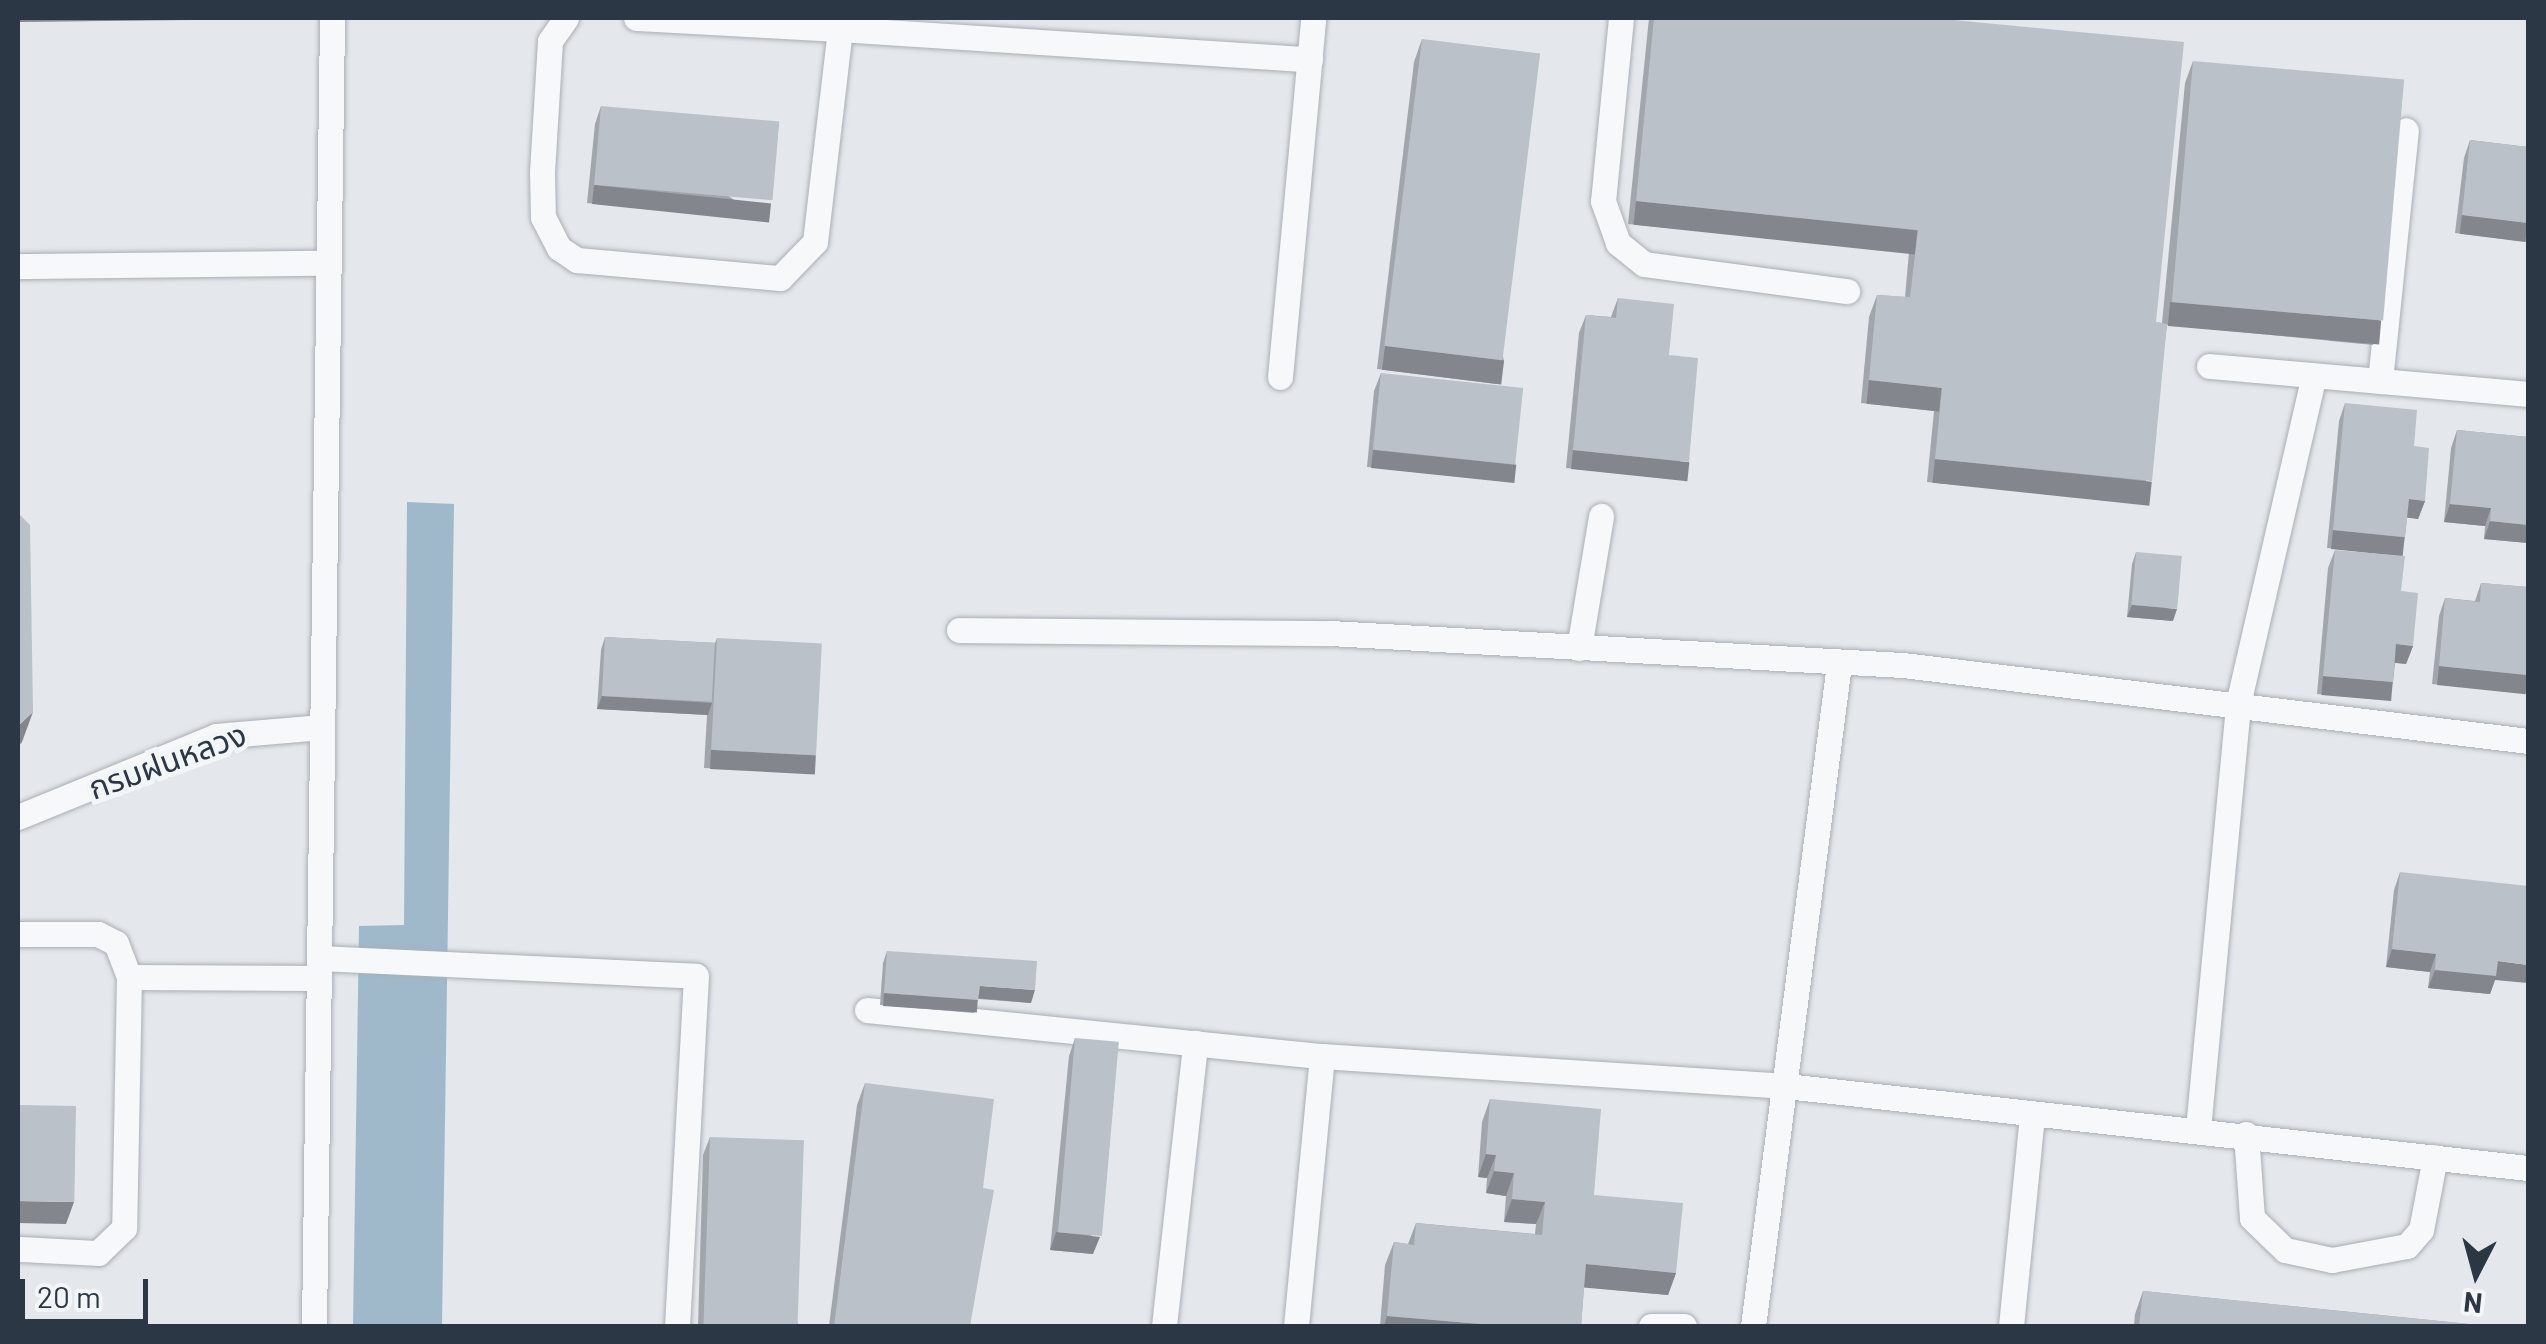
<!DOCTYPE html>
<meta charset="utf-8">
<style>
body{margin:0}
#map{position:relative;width:2546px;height:1344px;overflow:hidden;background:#e4e7eb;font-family:Barlow,"Noto Sans Thai",sans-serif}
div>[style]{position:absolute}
.water>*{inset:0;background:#9fb9cb}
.roads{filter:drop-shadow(0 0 2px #a9afb6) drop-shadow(0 0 2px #a9afb6)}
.service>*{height:25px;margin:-12.5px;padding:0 12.5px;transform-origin:12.5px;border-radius:12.5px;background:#f6f8fa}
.wall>*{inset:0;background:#a1a6ad}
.shaded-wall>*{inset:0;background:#83878d;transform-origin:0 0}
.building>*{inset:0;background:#bbc1c9;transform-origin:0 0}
span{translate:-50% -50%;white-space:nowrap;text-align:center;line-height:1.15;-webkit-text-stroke:10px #f3f6f9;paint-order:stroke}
.street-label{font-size:32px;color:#2b3744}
.frame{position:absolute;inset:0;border:20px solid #2b3744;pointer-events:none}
.north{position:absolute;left:2426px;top:1224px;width:100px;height:100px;-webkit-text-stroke:8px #f3f6f9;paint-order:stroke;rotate:186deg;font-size:28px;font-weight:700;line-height:40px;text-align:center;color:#2b3744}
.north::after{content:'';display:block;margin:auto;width:35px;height:45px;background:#2b3744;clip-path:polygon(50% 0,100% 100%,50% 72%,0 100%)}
.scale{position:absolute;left:20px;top:1279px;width:128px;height:45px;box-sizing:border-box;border:5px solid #2b3744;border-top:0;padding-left:12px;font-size:30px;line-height:35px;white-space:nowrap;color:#2b3744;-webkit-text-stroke:8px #f3f6f9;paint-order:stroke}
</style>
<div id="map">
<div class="water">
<div style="clip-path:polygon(407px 502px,454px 504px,442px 1326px,353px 1326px,359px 926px,404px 925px)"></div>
</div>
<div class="roads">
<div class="service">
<div style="left:566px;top:18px;width:28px;rotate:125deg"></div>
<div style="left:550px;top:41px;width:132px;rotate:93.5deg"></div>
<div style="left:542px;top:173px;width:44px;rotate:88.7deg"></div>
<div style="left:543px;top:217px;width:35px;rotate:63deg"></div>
<div style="left:559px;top:248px;width:22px;rotate:34deg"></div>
<div style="left:577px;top:260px;width:204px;rotate:5.1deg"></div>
<div style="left:780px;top:278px;width:50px;rotate:-45.8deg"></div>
<div style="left:815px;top:242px;width:214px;rotate:-83.3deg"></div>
<div style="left:840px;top:29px;width:471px;rotate:3.7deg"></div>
<div style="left:636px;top:18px;width:204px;rotate:3.1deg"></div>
<div style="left:1621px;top:18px;width:184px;rotate:95.6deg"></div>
<div style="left:1603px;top:201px;width:45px;rotate:70.3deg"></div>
<div style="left:1618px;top:243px;width:33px;rotate:39deg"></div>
<div style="left:1644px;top:264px;width:205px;rotate:7.6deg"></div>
<div style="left:18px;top:266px;width:311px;rotate:-0.6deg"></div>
<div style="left:2209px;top:366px;width:320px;rotate:5deg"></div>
<div style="left:1280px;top:377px;width:361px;rotate:-84.7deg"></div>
<div style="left:2380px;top:381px;width:252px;rotate:-84.1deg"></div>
<div style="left:959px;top:630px;width:371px;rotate:0.5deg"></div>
<div style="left:1330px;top:633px;width:574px;rotate:3.2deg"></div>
<div style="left:1903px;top:665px;width:630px;rotate:6.93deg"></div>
<div style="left:1579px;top:648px;width:134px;rotate:-80.5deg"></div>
<div style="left:18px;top:817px;width:214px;rotate:-22.2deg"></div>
<div style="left:216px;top:736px;width:106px;rotate:-4.9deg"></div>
<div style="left:18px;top:934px;width:80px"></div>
<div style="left:98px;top:934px;width:20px;rotate:27deg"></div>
<div style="left:116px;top:943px;width:36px;rotate:69deg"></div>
<div style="left:129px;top:977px;width:251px;rotate:91.1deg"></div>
<div style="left:124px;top:1228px;width:36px;rotate:136deg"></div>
<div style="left:98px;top:1253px;width:80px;rotate:-177.1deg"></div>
<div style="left:319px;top:958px;width:377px;rotate:2.7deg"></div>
<div style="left:696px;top:976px;width:351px;rotate:93.1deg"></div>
<div style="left:129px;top:977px;width:190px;rotate:0.3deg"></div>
<div style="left:867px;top:1010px;width:457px;rotate:5.8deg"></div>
<div style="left:1322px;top:1056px;width:465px;rotate:3.7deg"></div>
<div style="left:1786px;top:1086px;width:747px;rotate:6.31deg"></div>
<div style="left:2198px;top:1129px;width:427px;rotate:-84.6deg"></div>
<div style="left:2238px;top:704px;width:337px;rotate:-77deg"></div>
<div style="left:2246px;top:1134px;width:84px;rotate:85.9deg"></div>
<div style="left:2252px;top:1218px;width:46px;rotate:44.1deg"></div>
<div style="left:2285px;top:1250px;width:48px;rotate:12deg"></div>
<div style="left:2332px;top:1260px;width:76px;rotate:-10.6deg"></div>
<div style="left:2407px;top:1246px;width:21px;rotate:-49deg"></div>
<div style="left:2421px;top:1230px;width:74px;rotate:-79.1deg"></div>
<div style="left:314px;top:1326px;width:1308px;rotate:-89.21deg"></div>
<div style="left:1164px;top:1326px;width:285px;rotate:-83.7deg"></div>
<div style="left:1296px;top:1326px;width:271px;rotate:-84.5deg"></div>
<div style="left:1651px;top:1326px;width:33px"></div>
<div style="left:1753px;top:1326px;width:668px;rotate:-82.6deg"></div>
<div style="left:2011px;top:1326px;width:213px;rotate:-84.3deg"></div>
</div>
</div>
<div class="wall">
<div style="clip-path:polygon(1649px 18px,1933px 18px,2156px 322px,2162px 323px,2185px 83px,2193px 61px,2381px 322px,2373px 345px,2167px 325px,2143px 503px,1927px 482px,1934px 411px,1861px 403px,1869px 317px,1877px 295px,1905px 297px,1909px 252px,1628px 224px)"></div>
<div style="clip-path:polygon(1422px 39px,1504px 361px,1496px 384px,1377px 369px,1414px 62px)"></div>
<div style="clip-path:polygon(601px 106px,764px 221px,587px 203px,595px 124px)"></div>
<div style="clip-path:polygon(2470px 140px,2528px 147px,2528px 242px,2455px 233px,2464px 158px)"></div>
<div style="clip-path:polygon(1618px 298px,1669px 355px,1682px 480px,1566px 468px,1579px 333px,1586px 315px,1611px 317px)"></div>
<div style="clip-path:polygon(1381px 373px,1516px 464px,1510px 482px,1367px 467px,1374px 391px)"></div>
<div style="clip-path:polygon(2345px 403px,2414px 446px,2425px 501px,2418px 519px,2407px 517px,2405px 537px,2399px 555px,2327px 548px,2339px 421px)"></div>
<div style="clip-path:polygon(2457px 430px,2528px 437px,2528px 543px,2484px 539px,2485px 526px,2444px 522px,2451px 448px)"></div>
<div style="clip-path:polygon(2335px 550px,2401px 591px,2413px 646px,2406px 664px,2395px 663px,2393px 682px,2386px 700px,2317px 694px,2328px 568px)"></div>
<div style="clip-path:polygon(2136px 552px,2173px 621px,2127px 617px,2132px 564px)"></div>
<div style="clip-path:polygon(2481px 583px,2528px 587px,2528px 693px,2432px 684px,2439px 616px,2445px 598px,2475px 601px)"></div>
<div style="clip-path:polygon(605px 637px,715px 643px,717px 638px,816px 755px,809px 773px,704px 768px,707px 715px,597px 709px,601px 650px)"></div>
<div style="clip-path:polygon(2400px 872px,2495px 980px,2490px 994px,2428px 988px,2430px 972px,2386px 967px,2394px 890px)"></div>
<div style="clip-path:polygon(887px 951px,1031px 1003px,978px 999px,974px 1013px,880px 1005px,883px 963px)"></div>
<div style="clip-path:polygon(1075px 1038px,1093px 1254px,1050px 1250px,1069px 1056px)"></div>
<div style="clip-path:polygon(865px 1083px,983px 1188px,970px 1326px,829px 1326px,857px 1105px)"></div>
<div style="clip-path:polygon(1490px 1099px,1676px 1273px,1668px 1295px,1584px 1287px,1581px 1326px,1380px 1326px,1385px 1265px,1394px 1242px,1408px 1244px,1416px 1223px,1535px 1234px,1536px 1224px,1504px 1222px,1506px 1196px,1486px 1193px,1487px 1178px,1478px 1177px,1482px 1122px)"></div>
<div style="clip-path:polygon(710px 1137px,799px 1326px,698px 1326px,703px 1155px)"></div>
<div style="clip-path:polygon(2143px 1291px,2489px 1326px,2134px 1326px,2135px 1314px)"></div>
</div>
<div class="shaded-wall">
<div style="clip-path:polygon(18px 18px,280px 18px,279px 19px,18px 22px)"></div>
<div style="left:594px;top:185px;width:178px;height:19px;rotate:6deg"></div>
<div style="left:1636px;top:201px;width:283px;height:24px;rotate:6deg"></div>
<div style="left:2462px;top:215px;width:66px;height:19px;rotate:7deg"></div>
<div style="left:2170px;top:302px;width:212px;height:24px;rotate:5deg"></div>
<div style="left:1385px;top:346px;width:120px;height:24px;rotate:7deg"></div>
<div style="left:1869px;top:380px;width:73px;height:24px;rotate:6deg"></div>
<div style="left:1373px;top:450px;width:144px;height:18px;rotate:6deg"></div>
<div style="left:1573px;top:450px;width:117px;height:19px;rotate:6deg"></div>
<div style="left:1935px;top:459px;width:218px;height:24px;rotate:6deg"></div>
<div style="clip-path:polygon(2409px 499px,2425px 501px,2418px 519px,2402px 517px)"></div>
<div style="clip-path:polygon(2450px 504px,2491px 508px,2485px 526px,2444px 522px)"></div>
<div style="clip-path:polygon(2490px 521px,2528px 525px,2528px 543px,2484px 539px)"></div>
<div style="left:2333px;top:530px;width:72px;height:19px;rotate:6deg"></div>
<div style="clip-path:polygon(2132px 605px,2177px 609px,2173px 621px,2127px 617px)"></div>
<div style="clip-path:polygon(2396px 644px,2413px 646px,2406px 664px,2390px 662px)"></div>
<div style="left:2439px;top:666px;width:89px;height:19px;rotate:6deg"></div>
<div style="left:2323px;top:676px;width:70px;height:19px;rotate:5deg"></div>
<div style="clip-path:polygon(602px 696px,712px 703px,708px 715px,597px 709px)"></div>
<div style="clip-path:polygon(33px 712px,22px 742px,18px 747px,18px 726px)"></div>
<div style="left:711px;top:750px;width:105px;height:19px;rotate:3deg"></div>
<div style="clip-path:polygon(2392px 949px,2436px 954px,2430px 972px,2386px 967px)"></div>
<div style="clip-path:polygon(2498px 961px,2528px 965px,2528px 983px,2495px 980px,2490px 994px,2428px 988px,2435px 970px)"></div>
<div style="clip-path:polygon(980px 986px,1035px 990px,1031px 1003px,975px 998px)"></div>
<div style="left:884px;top:993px;width:94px;height:13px;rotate:4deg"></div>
<div style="clip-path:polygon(1486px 1154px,1496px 1155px,1487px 1178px,1478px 1177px)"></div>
<div style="clip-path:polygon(1494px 1171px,1514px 1173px,1506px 1196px,1486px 1193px)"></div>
<div style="clip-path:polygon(1512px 1199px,1545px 1202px,1536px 1224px,1504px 1222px)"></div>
<div style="clip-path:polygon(18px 1201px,74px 1202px,66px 1224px,18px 1223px)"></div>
<div style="clip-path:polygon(1056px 1232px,1100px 1237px,1093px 1254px,1050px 1250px)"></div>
<div style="clip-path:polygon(1586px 1264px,1676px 1273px,1668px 1295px,1578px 1287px)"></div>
<div style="clip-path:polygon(1387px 1316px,1504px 1326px,1384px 1326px)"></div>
</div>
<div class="building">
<div style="clip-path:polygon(1654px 18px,1933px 18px,2184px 42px,2156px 322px,2167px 324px,2152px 481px,1935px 459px,1942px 388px,1869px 380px,1877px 295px,1910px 297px,1918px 230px,1636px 201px)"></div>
<div style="left:1422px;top:39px;width:119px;height:309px;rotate:7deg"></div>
<div style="left:2193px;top:61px;width:212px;height:242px;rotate:5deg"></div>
<div style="left:601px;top:106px;width:179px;height:79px;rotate:5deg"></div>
<div style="clip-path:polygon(2470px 140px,2528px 147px,2528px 223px,2462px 215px)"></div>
<div style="clip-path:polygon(1618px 298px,1674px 304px,1669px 355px,1698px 358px,1689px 462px,1573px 450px,1586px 315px,1616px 318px)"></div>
<div style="left:1381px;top:373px;width:143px;height:77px;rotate:6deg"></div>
<div style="clip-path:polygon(2345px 403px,2417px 410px,2414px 446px,2429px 448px,2425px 501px,2409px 499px,2405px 537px,2333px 530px)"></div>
<div style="clip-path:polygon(2457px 430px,2528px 437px,2528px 525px,2490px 521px,2491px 508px,2450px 504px)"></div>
<div style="clip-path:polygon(18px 513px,30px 525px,33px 712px,18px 726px)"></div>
<div style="clip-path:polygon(2335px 550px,2405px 556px,2401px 591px,2418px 593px,2413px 646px,2396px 644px,2393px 682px,2323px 676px)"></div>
<div style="left:2136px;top:552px;width:46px;height:53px;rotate:5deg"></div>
<div style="clip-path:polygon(2481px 583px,2528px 587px,2528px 675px,2439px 666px,2445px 598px,2480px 602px)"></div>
<div style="left:605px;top:637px;width:110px;height:59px;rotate:3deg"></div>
<div style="left:717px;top:638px;width:105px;height:112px;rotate:3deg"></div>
<div style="clip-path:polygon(2400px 872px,2528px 886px,2528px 965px,2498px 961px,2496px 976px,2435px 970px,2436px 954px,2392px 949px)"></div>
<div style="clip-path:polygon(887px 951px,1037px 961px,1035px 990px,980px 986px,978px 1000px,884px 993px)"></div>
<div style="left:1075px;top:1038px;width:44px;height:195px;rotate:5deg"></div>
<div style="clip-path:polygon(865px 1083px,994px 1099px,983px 1188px,994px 1190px,970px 1326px,834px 1326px)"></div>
<div style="clip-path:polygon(1490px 1099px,1601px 1109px,1594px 1195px,1683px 1203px,1676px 1273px,1586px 1264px,1581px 1326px,1504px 1326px,1387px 1316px,1394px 1242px,1414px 1245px,1416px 1223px,1542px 1235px,1545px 1202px,1512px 1199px,1514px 1173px,1494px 1171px,1496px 1155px,1486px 1154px)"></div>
<div style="left:18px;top:1105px;width:58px;height:96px;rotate:1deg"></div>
<div style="left:710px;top:1137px;width:94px;height:189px;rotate:2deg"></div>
<div style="clip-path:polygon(2143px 1291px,2489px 1326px,2139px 1326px)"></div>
</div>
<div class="street-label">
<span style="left:167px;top:760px;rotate:-20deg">กรมฝนหลวง</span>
</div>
<div class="frame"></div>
<div class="north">N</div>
<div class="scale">20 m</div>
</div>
